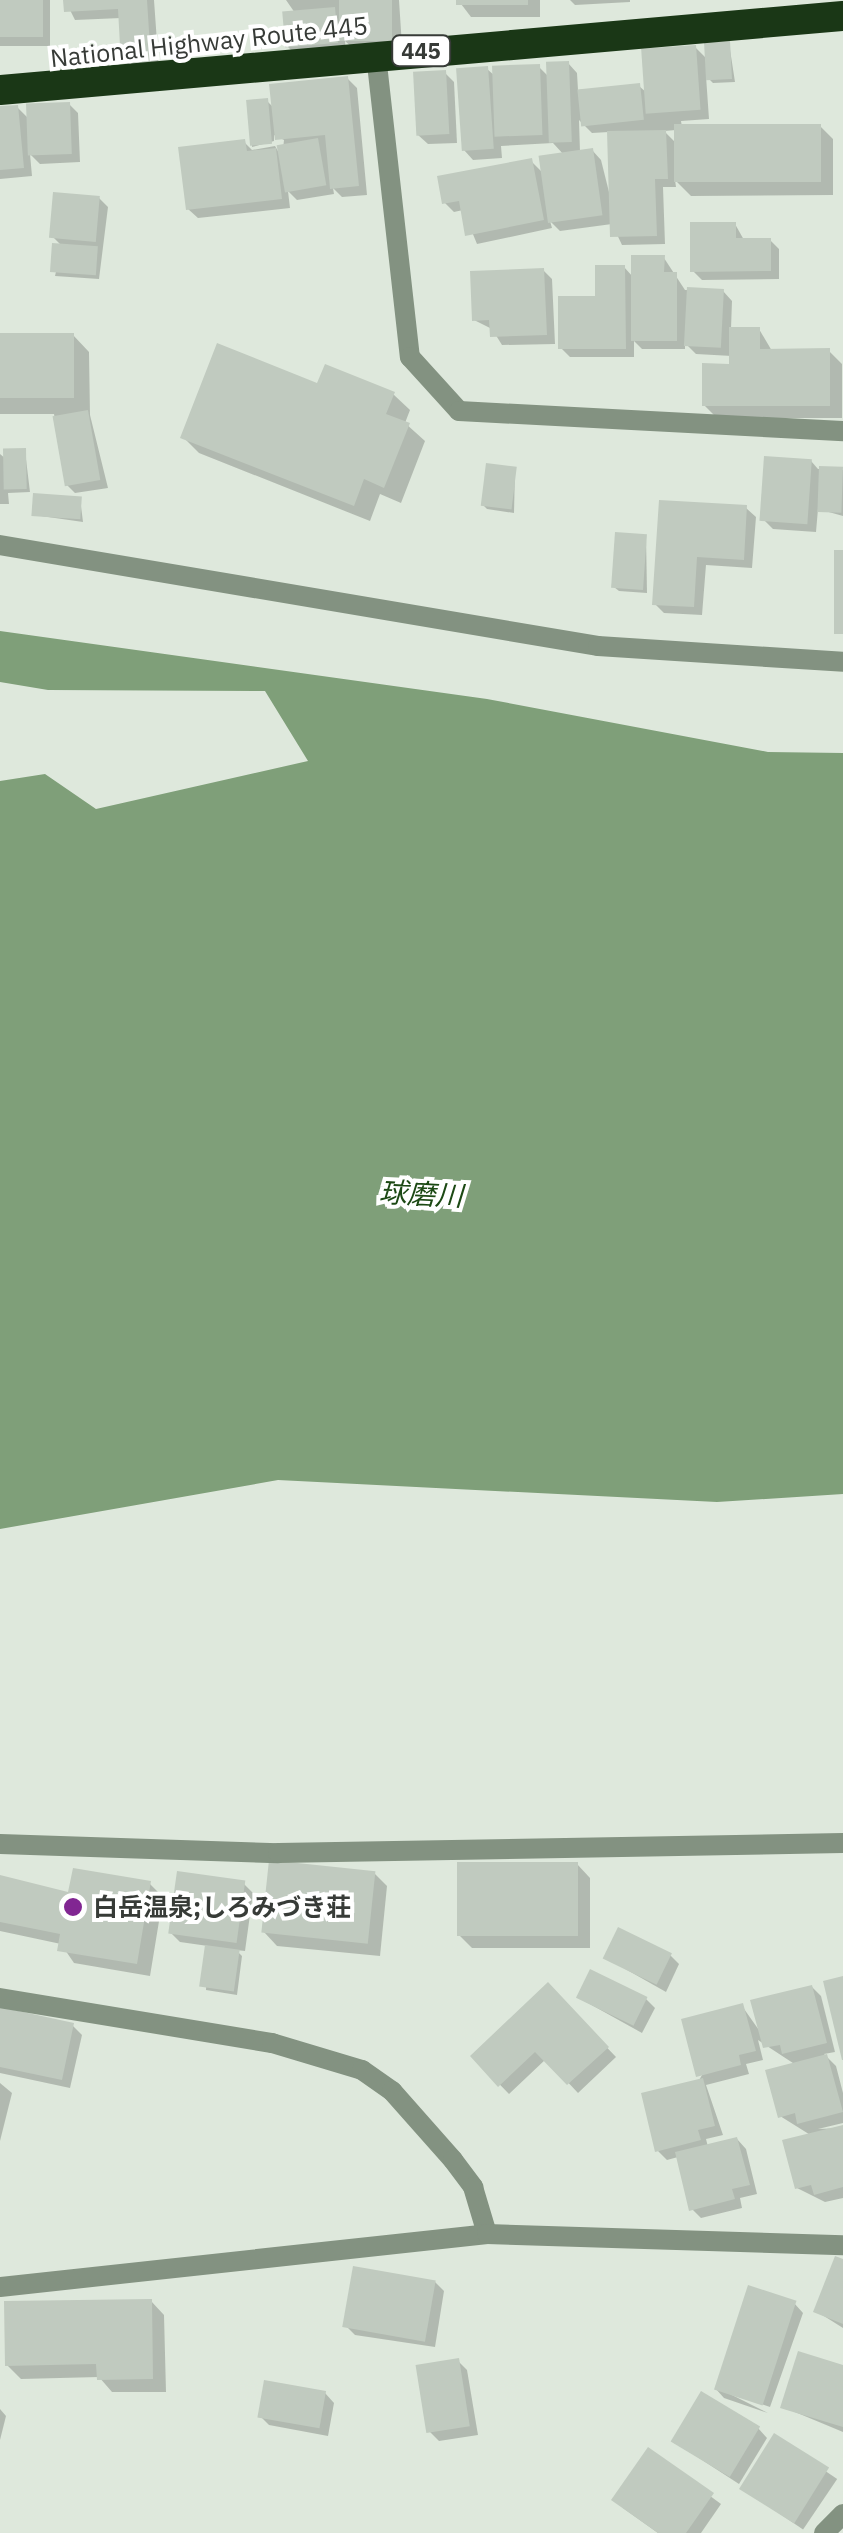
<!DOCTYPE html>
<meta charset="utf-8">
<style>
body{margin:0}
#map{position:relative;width:843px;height:2533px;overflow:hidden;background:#dee8dc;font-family:"IBM Plex Sans","Noto Sans JP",sans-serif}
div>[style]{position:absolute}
.water>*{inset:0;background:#7f9f79}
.shadow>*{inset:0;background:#0003;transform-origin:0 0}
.building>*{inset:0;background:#c0cabf;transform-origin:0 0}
.street>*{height:20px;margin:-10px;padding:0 10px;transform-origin:10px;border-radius:10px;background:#839281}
.highway>*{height:30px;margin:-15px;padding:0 15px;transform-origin:15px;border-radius:15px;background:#1a3716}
.dots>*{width:28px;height:28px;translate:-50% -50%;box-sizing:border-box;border:5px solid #fff;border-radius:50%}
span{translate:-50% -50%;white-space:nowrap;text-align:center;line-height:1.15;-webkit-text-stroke:8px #fff;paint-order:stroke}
.shield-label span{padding:2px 8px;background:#fff;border:2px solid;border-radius:8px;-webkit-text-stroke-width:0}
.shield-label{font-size:22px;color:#373b37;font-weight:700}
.street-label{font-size:25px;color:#373b37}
.poi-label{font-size:25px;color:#373b37;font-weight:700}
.left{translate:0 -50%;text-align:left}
.water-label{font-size:28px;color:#1c4914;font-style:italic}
</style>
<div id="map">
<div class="water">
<div style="clip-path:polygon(0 631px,487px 699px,768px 752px,843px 753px,843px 1494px,717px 1502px,278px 1480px,0 1529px,0 781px,45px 774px,96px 809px,308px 761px,265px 691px,48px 690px,0 682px)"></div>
</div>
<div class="shadow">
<div style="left:0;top:0;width:50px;height:46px"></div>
<div style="clip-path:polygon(65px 0,154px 0,159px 70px,133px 72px,124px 62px,121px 18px,75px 20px)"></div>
<div style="clip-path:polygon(286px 0,399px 0,402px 46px,354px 49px,345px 41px,346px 52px,296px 55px,287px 46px,295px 13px)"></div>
<div style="clip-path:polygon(458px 0,540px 0,540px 17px,471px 17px)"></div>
<div style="clip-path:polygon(570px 0,630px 0,630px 2px,575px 5px)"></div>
<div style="clip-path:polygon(evenodd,729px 43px,735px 82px,713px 83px,706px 76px,709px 119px,681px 121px,682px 127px,820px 126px,833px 139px,833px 195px,691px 196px,675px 180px,676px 187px,663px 187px,665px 244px,622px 245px,612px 224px,560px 231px,550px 221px,552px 228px,477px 244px,463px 210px,454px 212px,445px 203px,531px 161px,544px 174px,564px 155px,553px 143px,501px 146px,502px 158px,473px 160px,464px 150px,487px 69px,495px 76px,539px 67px,549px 77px,568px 63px,577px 73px,578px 90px,639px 86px,647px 93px,695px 47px,708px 60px,729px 43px,579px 120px,592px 133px,609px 132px,612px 204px,601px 160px,592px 150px,580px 152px,579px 120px,729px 43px,676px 130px,676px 143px,664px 131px,676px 130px)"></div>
<div style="clip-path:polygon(445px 73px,454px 82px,457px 143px,428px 144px,418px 135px)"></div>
<div style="clip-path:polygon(347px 78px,357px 88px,367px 195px,342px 197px,333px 188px,334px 194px,297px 200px,288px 191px,290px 208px,198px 218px,188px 209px,244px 142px,252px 150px,275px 146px,282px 158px,284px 140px,274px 135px,274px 141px,252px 147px,249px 102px,267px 101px,274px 108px)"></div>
<div style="clip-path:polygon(69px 104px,78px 113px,80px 162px,40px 164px,30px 154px,32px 176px,0 179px,0 109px,17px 107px,29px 119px)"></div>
<div style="clip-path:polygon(99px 198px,108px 207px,99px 279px,55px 276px,62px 246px,53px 237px)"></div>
<div style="clip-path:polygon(735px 224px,744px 240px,770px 240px,779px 249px,779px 279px,702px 280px,693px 271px)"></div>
<div style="clip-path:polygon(664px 258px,685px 290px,723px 291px,732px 301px,731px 329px,759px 329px,772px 351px,829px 351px,842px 364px,842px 418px,717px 418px,704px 405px,732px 366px,732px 356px,696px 354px,685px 343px,685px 349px,642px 349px,634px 341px,634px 357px,570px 357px,561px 348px,624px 267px,633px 277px)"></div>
<div style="clip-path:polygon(543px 270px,552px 279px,555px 344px,502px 345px,492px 329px,474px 320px)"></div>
<div style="clip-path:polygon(73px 335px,89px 352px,90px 415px,108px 488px,75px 493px,66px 484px,54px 414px,0 414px,0 336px)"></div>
<div style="clip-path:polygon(319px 386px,393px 394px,410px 410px,405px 423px,425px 441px,401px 503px,380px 494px,370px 521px,199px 453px,183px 437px)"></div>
<div style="clip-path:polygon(25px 451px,30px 492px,8px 493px,9px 504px,0 504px,0 454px,6px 459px)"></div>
<div style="clip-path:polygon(811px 461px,818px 469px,843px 470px,843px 516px,818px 509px,816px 532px,773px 529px,764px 520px)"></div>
<div style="clip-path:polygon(515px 470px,514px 513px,487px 509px,483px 505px)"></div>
<div style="clip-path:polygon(80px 498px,83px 522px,34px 515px)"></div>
<div style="clip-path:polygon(662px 502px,746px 508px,756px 517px,752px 568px,706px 565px,702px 615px,664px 613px,655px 604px)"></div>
<div style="clip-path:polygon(646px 536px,647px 593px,619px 591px,614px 587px)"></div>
<div style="clip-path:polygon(577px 1864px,590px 1878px,590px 1948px,472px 1948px,459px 1935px)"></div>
<div style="clip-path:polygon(374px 1873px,387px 1886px,380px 1956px,277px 1946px,264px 1932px)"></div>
<div style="clip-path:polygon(0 1878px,70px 1895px,150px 1884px,163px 1897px,150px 1976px,74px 1963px,61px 1944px,0 1931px)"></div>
<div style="clip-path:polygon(244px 1884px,253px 1893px,245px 1951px,236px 1950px,242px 1956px,237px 1995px,206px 1990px,208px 1946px,180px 1942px,170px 1932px)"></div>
<div style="clip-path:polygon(670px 1955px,679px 1964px,666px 1992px,606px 1958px)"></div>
<div style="clip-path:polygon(548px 1986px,616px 2057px,578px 2093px,546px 2059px,509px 2094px,473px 2057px)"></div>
<div style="clip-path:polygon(812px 1987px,821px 1996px,835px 2052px,824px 2054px,836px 2066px,843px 2093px,843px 2123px,818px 2129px,843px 2128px,843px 2198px,825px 2202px,797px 2188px,812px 2136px,780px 2116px,796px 2065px,758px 2040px,763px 2060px,746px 2064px,749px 2074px,706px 2085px,723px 2135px,706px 2139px,708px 2147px,737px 2139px,746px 2149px,757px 2194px,740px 2198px,742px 2208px,701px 2218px,692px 2209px,678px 2157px,667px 2160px,658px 2151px,742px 2006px,761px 2033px)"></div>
<div style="clip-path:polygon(579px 1998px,646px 1999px,655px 2008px,642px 2033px)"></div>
<div style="clip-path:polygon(0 2010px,73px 2026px,82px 2035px,70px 2088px,0 2073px)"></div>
<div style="clip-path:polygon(0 2083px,12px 2093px,0 2141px)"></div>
<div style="clip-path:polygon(843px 2261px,843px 2328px,816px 2311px)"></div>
<div style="clip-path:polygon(435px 2282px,444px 2291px,435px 2347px,355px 2335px,346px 2326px)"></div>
<div style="clip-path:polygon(151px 2301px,164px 2315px,166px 2392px,112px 2392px,99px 2377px,21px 2379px,7px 2365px)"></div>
<div style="clip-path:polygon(794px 2303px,803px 2313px,770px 2407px,722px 2390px,768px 2413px,724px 2398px,715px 2388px)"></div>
<div style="clip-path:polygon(458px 2361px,467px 2370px,478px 2435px,439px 2441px,430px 2432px)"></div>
<div style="clip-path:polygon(843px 2367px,843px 2432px,783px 2407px)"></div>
<div style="clip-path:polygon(325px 2393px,334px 2403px,328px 2436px,269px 2425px,260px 2416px)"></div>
<div style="clip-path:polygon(0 2409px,6px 2416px,0 2440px)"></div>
<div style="clip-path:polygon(758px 2428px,767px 2438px,739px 2484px,673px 2441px)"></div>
<div style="left:775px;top:2437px;width:75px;height:61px;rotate:34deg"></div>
<div style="clip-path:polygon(649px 2451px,721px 2504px,701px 2533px,658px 2533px,623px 2508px)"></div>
</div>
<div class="building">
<div style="left:0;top:0;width:43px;height:37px"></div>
<div style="clip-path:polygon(63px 0,147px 0,151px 62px,121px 64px,118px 9px,64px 12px)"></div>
<div style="left:339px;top:0;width:53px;height:41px"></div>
<div style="left:456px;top:0;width:72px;height:5px"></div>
<div style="left:335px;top:7px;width:36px;height:53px;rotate:85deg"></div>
<div style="left:730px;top:41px;width:38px;height:26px;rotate:87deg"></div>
<div style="left:696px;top:45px;width:65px;height:55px;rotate:86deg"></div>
<div style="left:569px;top:61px;width:81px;height:23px;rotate:88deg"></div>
<div style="left:540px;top:64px;width:71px;height:48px;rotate:88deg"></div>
<div style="left:488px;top:66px;width:83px;height:32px;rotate:86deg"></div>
<div style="left:446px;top:70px;width:64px;height:33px;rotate:87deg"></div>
<div style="clip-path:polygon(348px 76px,359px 186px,330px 189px,325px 135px,275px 140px,269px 84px)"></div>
<div style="left:640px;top:83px;width:37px;height:63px;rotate:84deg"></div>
<div style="left:268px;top:98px;width:46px;height:22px;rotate:85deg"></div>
<div style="left:70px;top:102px;width:52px;height:44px;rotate:88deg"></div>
<div style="clip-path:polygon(18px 105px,24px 168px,0 170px,0 106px)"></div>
<div style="left:821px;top:124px;width:58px;height:147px;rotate:90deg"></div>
<div style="clip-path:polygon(666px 130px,668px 179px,655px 179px,657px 236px,610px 237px,607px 131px)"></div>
<div style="left:318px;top:138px;width:48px;height:42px;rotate:80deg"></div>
<div style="clip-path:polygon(245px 139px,247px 151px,276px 148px,282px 199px,186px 210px,178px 147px)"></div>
<div style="left:593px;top:148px;width:68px;height:55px;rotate:82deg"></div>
<div style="clip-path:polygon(532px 158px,544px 220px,465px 236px,459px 201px,442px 204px,437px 176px)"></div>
<div style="left:53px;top:192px;width:47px;height:46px;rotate:5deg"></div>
<div style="clip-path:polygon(690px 222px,736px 222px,736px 238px,771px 238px,771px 271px,690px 272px)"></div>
<div style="left:52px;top:243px;width:46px;height:29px;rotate:4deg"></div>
<div style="clip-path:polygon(631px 255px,665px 255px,664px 272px,677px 272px,677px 341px,631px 341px)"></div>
<div style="clip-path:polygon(595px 265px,625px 265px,626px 349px,558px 349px,558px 296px,595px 296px)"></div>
<div style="clip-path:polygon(544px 268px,547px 335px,490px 337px,489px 320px,472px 321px,470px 271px)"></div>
<div style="left:687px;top:287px;width:37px;height:59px;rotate:3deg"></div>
<div style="clip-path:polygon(729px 327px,760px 327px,760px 349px,830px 348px,830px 406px,702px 406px,702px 363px,729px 364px)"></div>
<div style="left:0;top:333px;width:74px;height:65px"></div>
<div style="clip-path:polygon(217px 343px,317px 383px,325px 364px,395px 392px,386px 414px,410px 423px,384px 488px,364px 479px,354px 506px,180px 438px)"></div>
<div style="left:88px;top:410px;width:71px;height:36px;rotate:80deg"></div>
<div style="left:26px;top:448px;width:41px;height:23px;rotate:89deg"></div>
<div style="left:764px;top:456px;width:48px;height:65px;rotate:4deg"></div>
<div style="left:486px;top:463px;width:31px;height:43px;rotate:7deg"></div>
<div style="left:819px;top:466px;width:24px;height:46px;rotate:2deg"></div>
<div style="left:33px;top:493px;width:49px;height:23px;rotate:4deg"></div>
<div style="clip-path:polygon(659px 500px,747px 505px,744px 560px,697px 557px,694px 607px,652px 605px)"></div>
<div style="left:615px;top:532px;width:32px;height:56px;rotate:4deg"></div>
<div style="left:843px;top:550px;width:84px;height:9px;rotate:90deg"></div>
<div style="left:269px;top:1860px;width:107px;height:73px;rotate:6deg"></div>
<div style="left:457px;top:1862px;width:121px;height:74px"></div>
<div style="clip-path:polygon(73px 1868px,151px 1881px,137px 1964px,57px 1951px,60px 1934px,0 1922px,0 1875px,68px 1892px)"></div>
<div style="left:177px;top:1871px;width:69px;height:63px;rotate:8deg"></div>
<div style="left:618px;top:1927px;width:60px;height:35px;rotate:26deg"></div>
<div style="left:205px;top:1945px;width:35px;height:42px;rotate:8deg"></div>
<div style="left:590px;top:1969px;width:64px;height:32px;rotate:26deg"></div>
<div style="clip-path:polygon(843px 1976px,843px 2060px,842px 2060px,823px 1981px)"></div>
<div style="clip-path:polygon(548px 1982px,609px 2047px,567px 2085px,535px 2052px,498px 2087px,470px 2056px)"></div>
<div style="clip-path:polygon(812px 1985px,827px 2043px,782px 2054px,780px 2045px,763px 2048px,750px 2000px)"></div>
<div style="clip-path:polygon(743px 2003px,756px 2051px,739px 2055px,741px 2065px,696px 2077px,681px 2019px)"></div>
<div style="clip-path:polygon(0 2007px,74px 2023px,62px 2080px,0 2067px)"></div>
<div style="clip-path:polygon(827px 2054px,843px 2112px,797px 2124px,795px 2113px,778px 2118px,765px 2070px)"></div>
<div style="clip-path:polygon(703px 2078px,715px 2126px,698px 2130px,701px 2140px,655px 2152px,641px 2093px)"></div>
<div style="clip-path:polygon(843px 2125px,843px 2187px,814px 2195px,811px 2185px,795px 2189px,782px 2140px)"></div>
<div style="clip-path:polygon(737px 2137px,750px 2185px,732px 2189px,735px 2199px,689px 2211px,675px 2152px)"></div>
<div style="clip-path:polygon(835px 2256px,843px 2259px,843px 2324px,813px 2312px)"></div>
<div style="left:353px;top:2266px;width:84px;height:62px;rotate:10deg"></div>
<div style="left:748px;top:2285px;width:51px;height:110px;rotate:18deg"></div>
<div style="clip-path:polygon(152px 2299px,153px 2379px,97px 2380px,96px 2364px,5px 2366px,4px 2301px)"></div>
<div style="clip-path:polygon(798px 2351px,843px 2365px,843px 2427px,780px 2408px)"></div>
<div style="left:459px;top:2358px;width:69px;height:44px;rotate:81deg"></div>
<div style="left:264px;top:2380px;width:63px;height:38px;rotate:10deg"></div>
<div style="left:701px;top:2391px;width:69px;height:59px;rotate:31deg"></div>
<div style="left:774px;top:2433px;width:65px;height:66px;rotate:32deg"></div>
<div style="clip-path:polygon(648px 2447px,714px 2493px,686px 2533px,658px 2533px,611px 2500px)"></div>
</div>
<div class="street">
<div style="left:376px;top:55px;width:304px;rotate:83.6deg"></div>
<div style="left:410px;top:357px;width:73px;rotate:47.8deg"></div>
<div style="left:459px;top:411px;width:385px;rotate:3deg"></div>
<div style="left:0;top:545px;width:606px;rotate:9.59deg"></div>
<div style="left:598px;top:646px;width:246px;rotate:3.7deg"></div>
<div style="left:0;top:1844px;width:278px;rotate:1.9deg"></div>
<div style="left:278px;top:1853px;width:565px;rotate:-1.01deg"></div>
<div style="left:0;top:1998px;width:276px;rotate:9.4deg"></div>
<div style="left:272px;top:2043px;width:94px;rotate:16.7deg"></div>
<div style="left:362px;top:2070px;width:37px;rotate:35deg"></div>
<div style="left:392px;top:2091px;width:92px;rotate:48.5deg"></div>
<div style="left:453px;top:2160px;width:34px;rotate:53deg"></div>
<div style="left:473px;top:2187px;width:49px;rotate:73.4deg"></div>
<div style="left:0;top:2287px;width:490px;rotate:-6.2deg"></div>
<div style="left:487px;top:2234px;width:356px;rotate:1.8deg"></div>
<div style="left:824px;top:2533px;width:27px;rotate:-45deg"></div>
</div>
<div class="highway">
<div style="left:0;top:90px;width:846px;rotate:-5.02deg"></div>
</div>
<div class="dots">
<div style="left:73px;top:1907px;background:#812692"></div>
</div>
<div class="shield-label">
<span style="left:421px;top:51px">445</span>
</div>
<div class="street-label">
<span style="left:209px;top:42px;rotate:-6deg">National Highway Route 445</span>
</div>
<div class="poi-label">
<span class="left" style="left:93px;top:1907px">白岳温泉;しろみづき荘</span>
</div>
<div class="water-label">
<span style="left:421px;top:1194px;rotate:3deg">球磨川</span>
</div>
</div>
